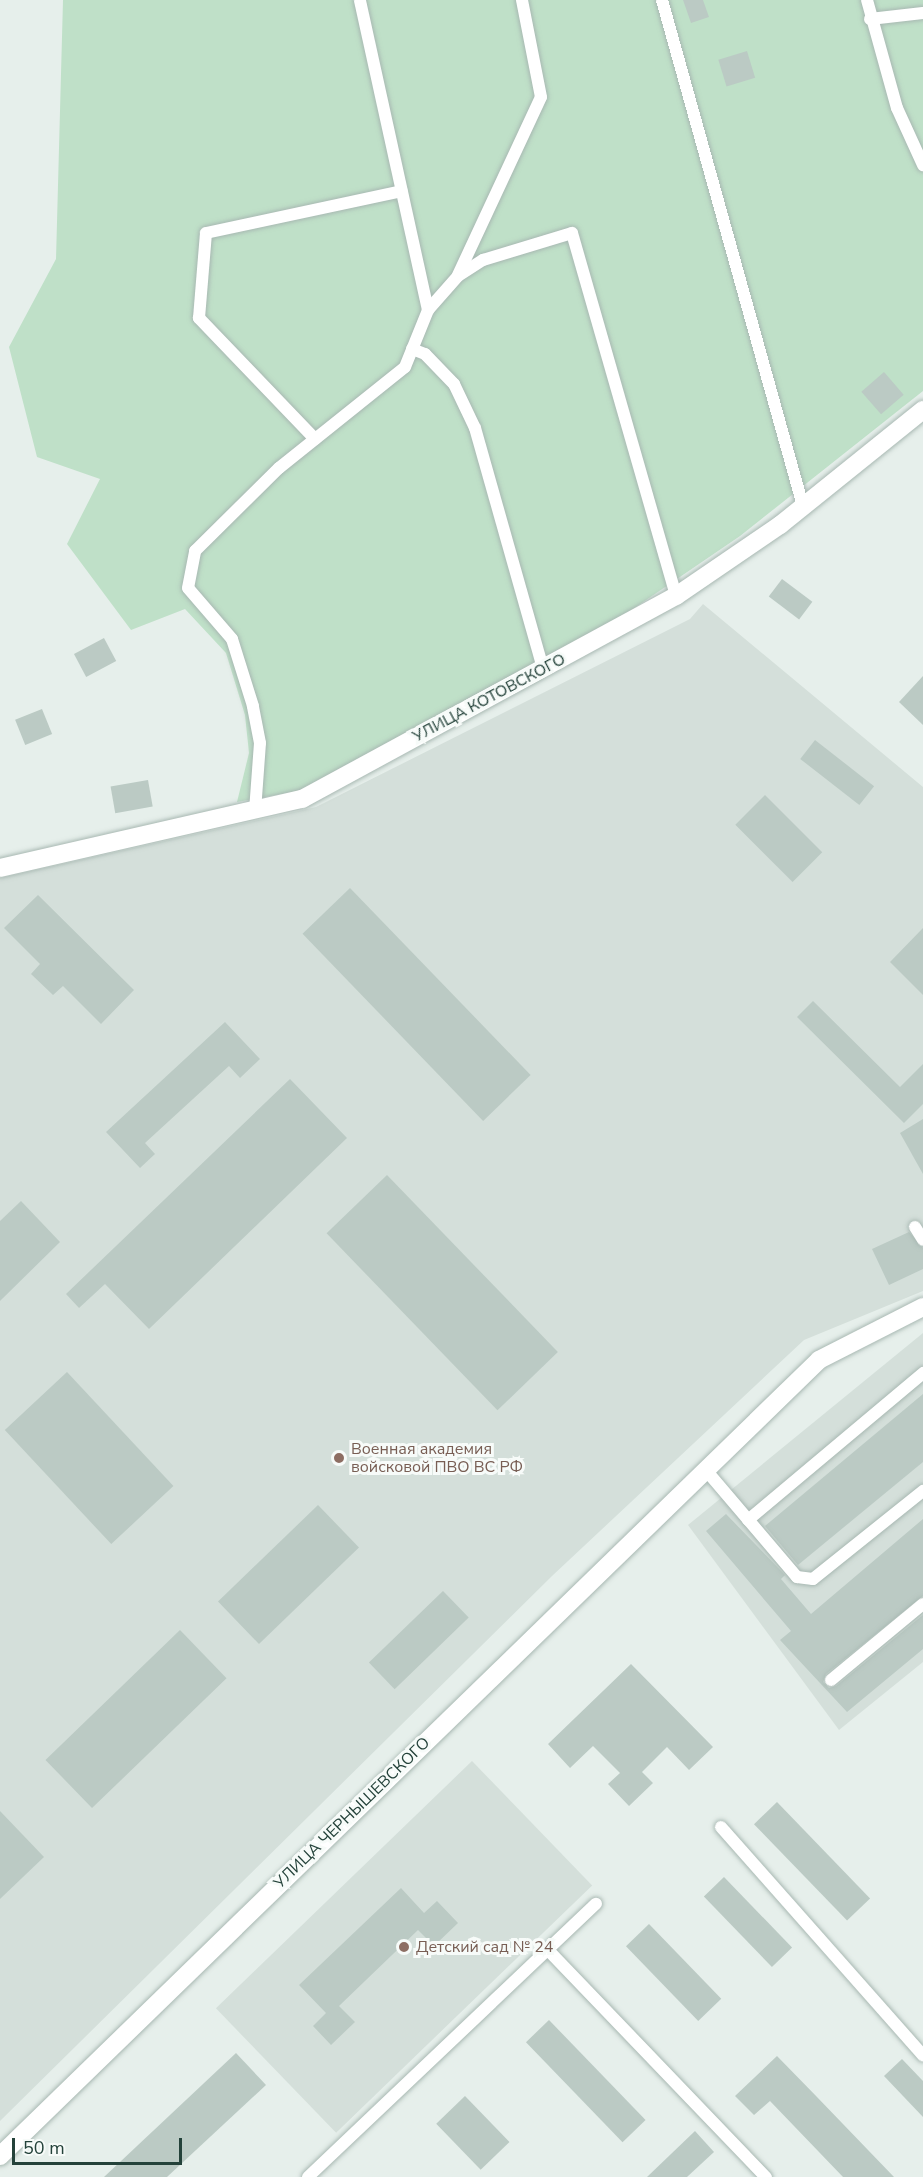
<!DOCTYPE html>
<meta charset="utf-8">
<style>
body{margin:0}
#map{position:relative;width:923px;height:2177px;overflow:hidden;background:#e6efeb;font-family:"Nunito Sans",sans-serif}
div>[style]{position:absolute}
.built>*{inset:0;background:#d4dfda;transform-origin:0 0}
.green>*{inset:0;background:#bfe0c8}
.building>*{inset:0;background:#bbcac4;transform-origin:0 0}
.roads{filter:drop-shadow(0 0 2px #a8b8b2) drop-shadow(0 0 2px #a8b8b2)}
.lane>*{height:12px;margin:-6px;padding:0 6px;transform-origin:6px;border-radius:6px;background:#fff}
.street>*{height:18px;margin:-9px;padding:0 9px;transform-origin:9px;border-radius:9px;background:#fff}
.secondary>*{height:18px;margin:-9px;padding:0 9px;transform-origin:9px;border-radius:9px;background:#fff}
.dots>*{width:16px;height:16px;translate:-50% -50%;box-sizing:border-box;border:3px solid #f7fbf9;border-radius:50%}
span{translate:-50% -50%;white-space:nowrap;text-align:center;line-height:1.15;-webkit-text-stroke:6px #f7fbf9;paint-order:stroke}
.street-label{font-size:16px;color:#24423a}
.education-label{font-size:16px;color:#785e54}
.left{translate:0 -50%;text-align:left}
.scale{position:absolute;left:12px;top:2138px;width:170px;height:27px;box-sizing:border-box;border:3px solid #24423a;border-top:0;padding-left:8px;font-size:18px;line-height:21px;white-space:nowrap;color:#24423a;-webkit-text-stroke:4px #f7fbf9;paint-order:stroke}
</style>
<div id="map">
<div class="built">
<div style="clip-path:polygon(703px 604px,923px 787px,923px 1291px,804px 1340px,552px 1576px,0 2121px,0 878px,316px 807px,690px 619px)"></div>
<div style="clip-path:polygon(923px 1333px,923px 1662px,839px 1730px,688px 1525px)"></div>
<div style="left:472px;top:1761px;width:173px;height:356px;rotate:46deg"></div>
</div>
<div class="green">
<div style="clip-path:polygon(63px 0,923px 0,923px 391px,740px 536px,624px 615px,298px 791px,237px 802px,249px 753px,245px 715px,226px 653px,185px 609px,131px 630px,67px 544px,100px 479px,37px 457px,9px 347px,56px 259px)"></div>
</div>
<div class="building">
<div style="clip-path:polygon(683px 0,703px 0,709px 17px,691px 23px)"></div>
<div style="left:747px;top:51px;width:28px;height:30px;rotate:73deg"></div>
<div style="left:884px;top:372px;width:30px;height:30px;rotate:49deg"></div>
<div style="left:782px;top:579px;width:38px;height:22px;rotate:37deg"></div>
<div style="left:104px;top:638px;width:26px;height:34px;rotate:62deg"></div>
<div style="clip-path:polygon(923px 676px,923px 725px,899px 702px)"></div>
<div style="left:42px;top:709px;width:27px;height:29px;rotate:68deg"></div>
<div style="left:815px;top:740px;width:75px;height:24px;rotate:38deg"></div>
<div style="left:148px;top:780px;width:27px;height:38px;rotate:80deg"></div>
<div style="left:765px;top:795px;width:81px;height:42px;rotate:45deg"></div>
<div style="left:350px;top:888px;width:260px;height:66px;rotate:46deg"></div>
<div style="clip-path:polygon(38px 895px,134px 990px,101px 1024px,63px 986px,53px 995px,31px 974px,40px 964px,4px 928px)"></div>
<div style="clip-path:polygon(923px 928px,923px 995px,890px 962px)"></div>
<div style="clip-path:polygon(813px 1001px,900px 1087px,923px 1064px,923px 1104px,904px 1123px,797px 1017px)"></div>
<div style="clip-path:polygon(225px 1022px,260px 1059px,240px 1078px,229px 1066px,145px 1143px,155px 1154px,140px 1168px,106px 1132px)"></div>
<div style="clip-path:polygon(290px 1079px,347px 1138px,149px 1329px,105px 1284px,79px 1308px,66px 1294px)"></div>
<div style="clip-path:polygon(923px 1119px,923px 1174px,900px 1133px)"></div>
<div style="left:387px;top:1175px;width:246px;height:84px;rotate:46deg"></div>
<div style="clip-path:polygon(21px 1201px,60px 1242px,0 1301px,0 1221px)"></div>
<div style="clip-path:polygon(909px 1232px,923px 1248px,923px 1269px,889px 1285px,872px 1249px)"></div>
<div style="left:67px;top:1372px;width:156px;height:85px;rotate:47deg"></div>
<div style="clip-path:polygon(923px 1394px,923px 1462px,798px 1565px,765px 1526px)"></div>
<div style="left:318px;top:1505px;width:59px;height:139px;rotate:46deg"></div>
<div style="clip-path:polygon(726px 1514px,785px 1575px,781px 1579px,811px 1614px,923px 1519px,923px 1596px,826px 1674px,823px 1682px,829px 1688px,836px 1686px,923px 1615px,923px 1649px,847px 1712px,780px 1640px,791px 1631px,706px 1531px)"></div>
<div style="left:443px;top:1591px;width:37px;height:103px;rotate:46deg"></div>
<div style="left:180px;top:1630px;width:67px;height:187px;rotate:46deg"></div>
<div style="clip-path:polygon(631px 1664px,713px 1747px,689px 1770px,667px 1747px,642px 1772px,653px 1783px,629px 1806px,608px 1784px,620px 1773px,593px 1746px,570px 1768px,548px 1744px)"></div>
<div style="left:777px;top:1802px;width:134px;height:32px;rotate:46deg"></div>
<div style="clip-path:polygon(0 1811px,44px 1857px,0 1899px)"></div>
<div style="left:724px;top:1877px;width:98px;height:28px;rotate:46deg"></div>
<div style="clip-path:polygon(401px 1888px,424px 1913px,437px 1901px,458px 1923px,434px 1946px,418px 1930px,339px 2006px,355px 2022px,331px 2045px,313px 2026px,326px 2013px,299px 1985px)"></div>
<div style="left:649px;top:1924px;width:104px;height:32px;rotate:46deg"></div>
<div style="left:549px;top:2020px;width:139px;height:32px;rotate:46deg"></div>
<div style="clip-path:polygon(236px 2053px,266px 2085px,167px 2177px,104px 2177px)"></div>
<div style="clip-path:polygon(777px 2056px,817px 2097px,894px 2177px,843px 2177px,770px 2101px,754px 2115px,735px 2096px)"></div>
<div style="clip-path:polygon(902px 2059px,923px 2081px,923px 2117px,884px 2076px)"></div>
<div style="left:465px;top:2096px;width:64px;height:40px;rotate:46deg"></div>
<div style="clip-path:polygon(695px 2131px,714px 2152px,687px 2177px,647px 2177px)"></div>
</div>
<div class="roads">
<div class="lane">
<div style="left:662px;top:0;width:525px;rotate:74.43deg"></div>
<div style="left:867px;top:0;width:112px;rotate:74.5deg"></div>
<div style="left:897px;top:108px;width:63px;rotate:65.5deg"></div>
<div style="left:870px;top:19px;width:53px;rotate:-6.5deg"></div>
<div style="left:458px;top:275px;width:196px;rotate:-65deg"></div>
<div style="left:541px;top:97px;width:99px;rotate:-101.1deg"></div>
<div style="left:428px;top:310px;width:45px;rotate:-48.6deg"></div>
<div style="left:458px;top:276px;width:30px;rotate:-33deg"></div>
<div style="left:483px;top:260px;width:93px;rotate:-16.9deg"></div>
<div style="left:572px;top:233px;width:378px;rotate:74deg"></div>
<div style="left:412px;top:349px;width:14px;rotate:21deg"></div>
<div style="left:425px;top:354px;width:42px;rotate:46deg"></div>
<div style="left:454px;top:384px;width:49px;rotate:64.5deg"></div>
<div style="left:475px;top:428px;width:250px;rotate:74.2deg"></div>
<div style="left:315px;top:439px;width:168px;rotate:-133.8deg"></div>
<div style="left:199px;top:318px;width:85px;rotate:-85.3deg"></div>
<div style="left:206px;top:233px;width:200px;rotate:-12.1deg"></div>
<div style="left:255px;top:811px;width:68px;rotate:-85.8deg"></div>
<div style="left:260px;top:743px;width:38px;rotate:-101deg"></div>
<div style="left:253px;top:706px;width:70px;rotate:-107.4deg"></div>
<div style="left:232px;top:639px;width:67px;rotate:-130.8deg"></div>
<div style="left:188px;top:588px;width:38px;rotate:-79deg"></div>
<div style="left:195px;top:551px;width:118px;rotate:-44.7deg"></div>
<div style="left:279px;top:468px;width:161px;rotate:-38.7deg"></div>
<div style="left:405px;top:367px;width:61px;rotate:-68deg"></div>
<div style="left:428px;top:310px;width:317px;rotate:-102.4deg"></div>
<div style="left:915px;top:1227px;width:15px;rotate:58deg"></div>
<div style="left:705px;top:1469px;width:142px;rotate:49.6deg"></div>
<div style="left:797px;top:1577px;width:16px;rotate:7deg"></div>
<div style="left:813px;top:1579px;width:141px;rotate:-38.7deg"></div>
<div style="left:748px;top:1520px;width:229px;rotate:-40deg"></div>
<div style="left:831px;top:1680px;width:119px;rotate:-39.6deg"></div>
<div style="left:721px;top:1827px;width:305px;rotate:48.5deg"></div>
<div style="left:548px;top:1950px;width:315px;rotate:46.2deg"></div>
<div style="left:308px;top:2177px;width:397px;rotate:-43.5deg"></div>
</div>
<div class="street">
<div style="left:0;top:868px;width:310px;rotate:-12.9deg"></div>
<div style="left:302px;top:799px;width:426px;rotate:-28.5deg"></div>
<div style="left:676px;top:596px;width:126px;rotate:-34.3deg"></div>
<div style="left:780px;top:525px;width:184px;rotate:-38.8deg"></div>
</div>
<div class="secondary">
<div style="left:0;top:2156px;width:1142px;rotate:-44.18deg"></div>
<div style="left:819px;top:1360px;width:117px;rotate:-27deg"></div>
</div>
</div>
<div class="dots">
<div style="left:339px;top:1458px;background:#8d6e63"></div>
<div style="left:404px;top:1947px;background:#8d6e63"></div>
</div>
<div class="street-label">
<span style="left:489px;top:698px;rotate:-28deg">УЛИЦА КОТОВСКОГО</span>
<span style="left:352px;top:1813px;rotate:-44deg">УЛИЦА ЧЕРНЫШЕВСКОГО</span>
</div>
<div class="education-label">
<span class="left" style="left:351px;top:1458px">Военная академия<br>войсковой ПВО ВС РФ</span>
<span class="left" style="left:416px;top:1947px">Детский сад № 24</span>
</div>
<div class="scale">50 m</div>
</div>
